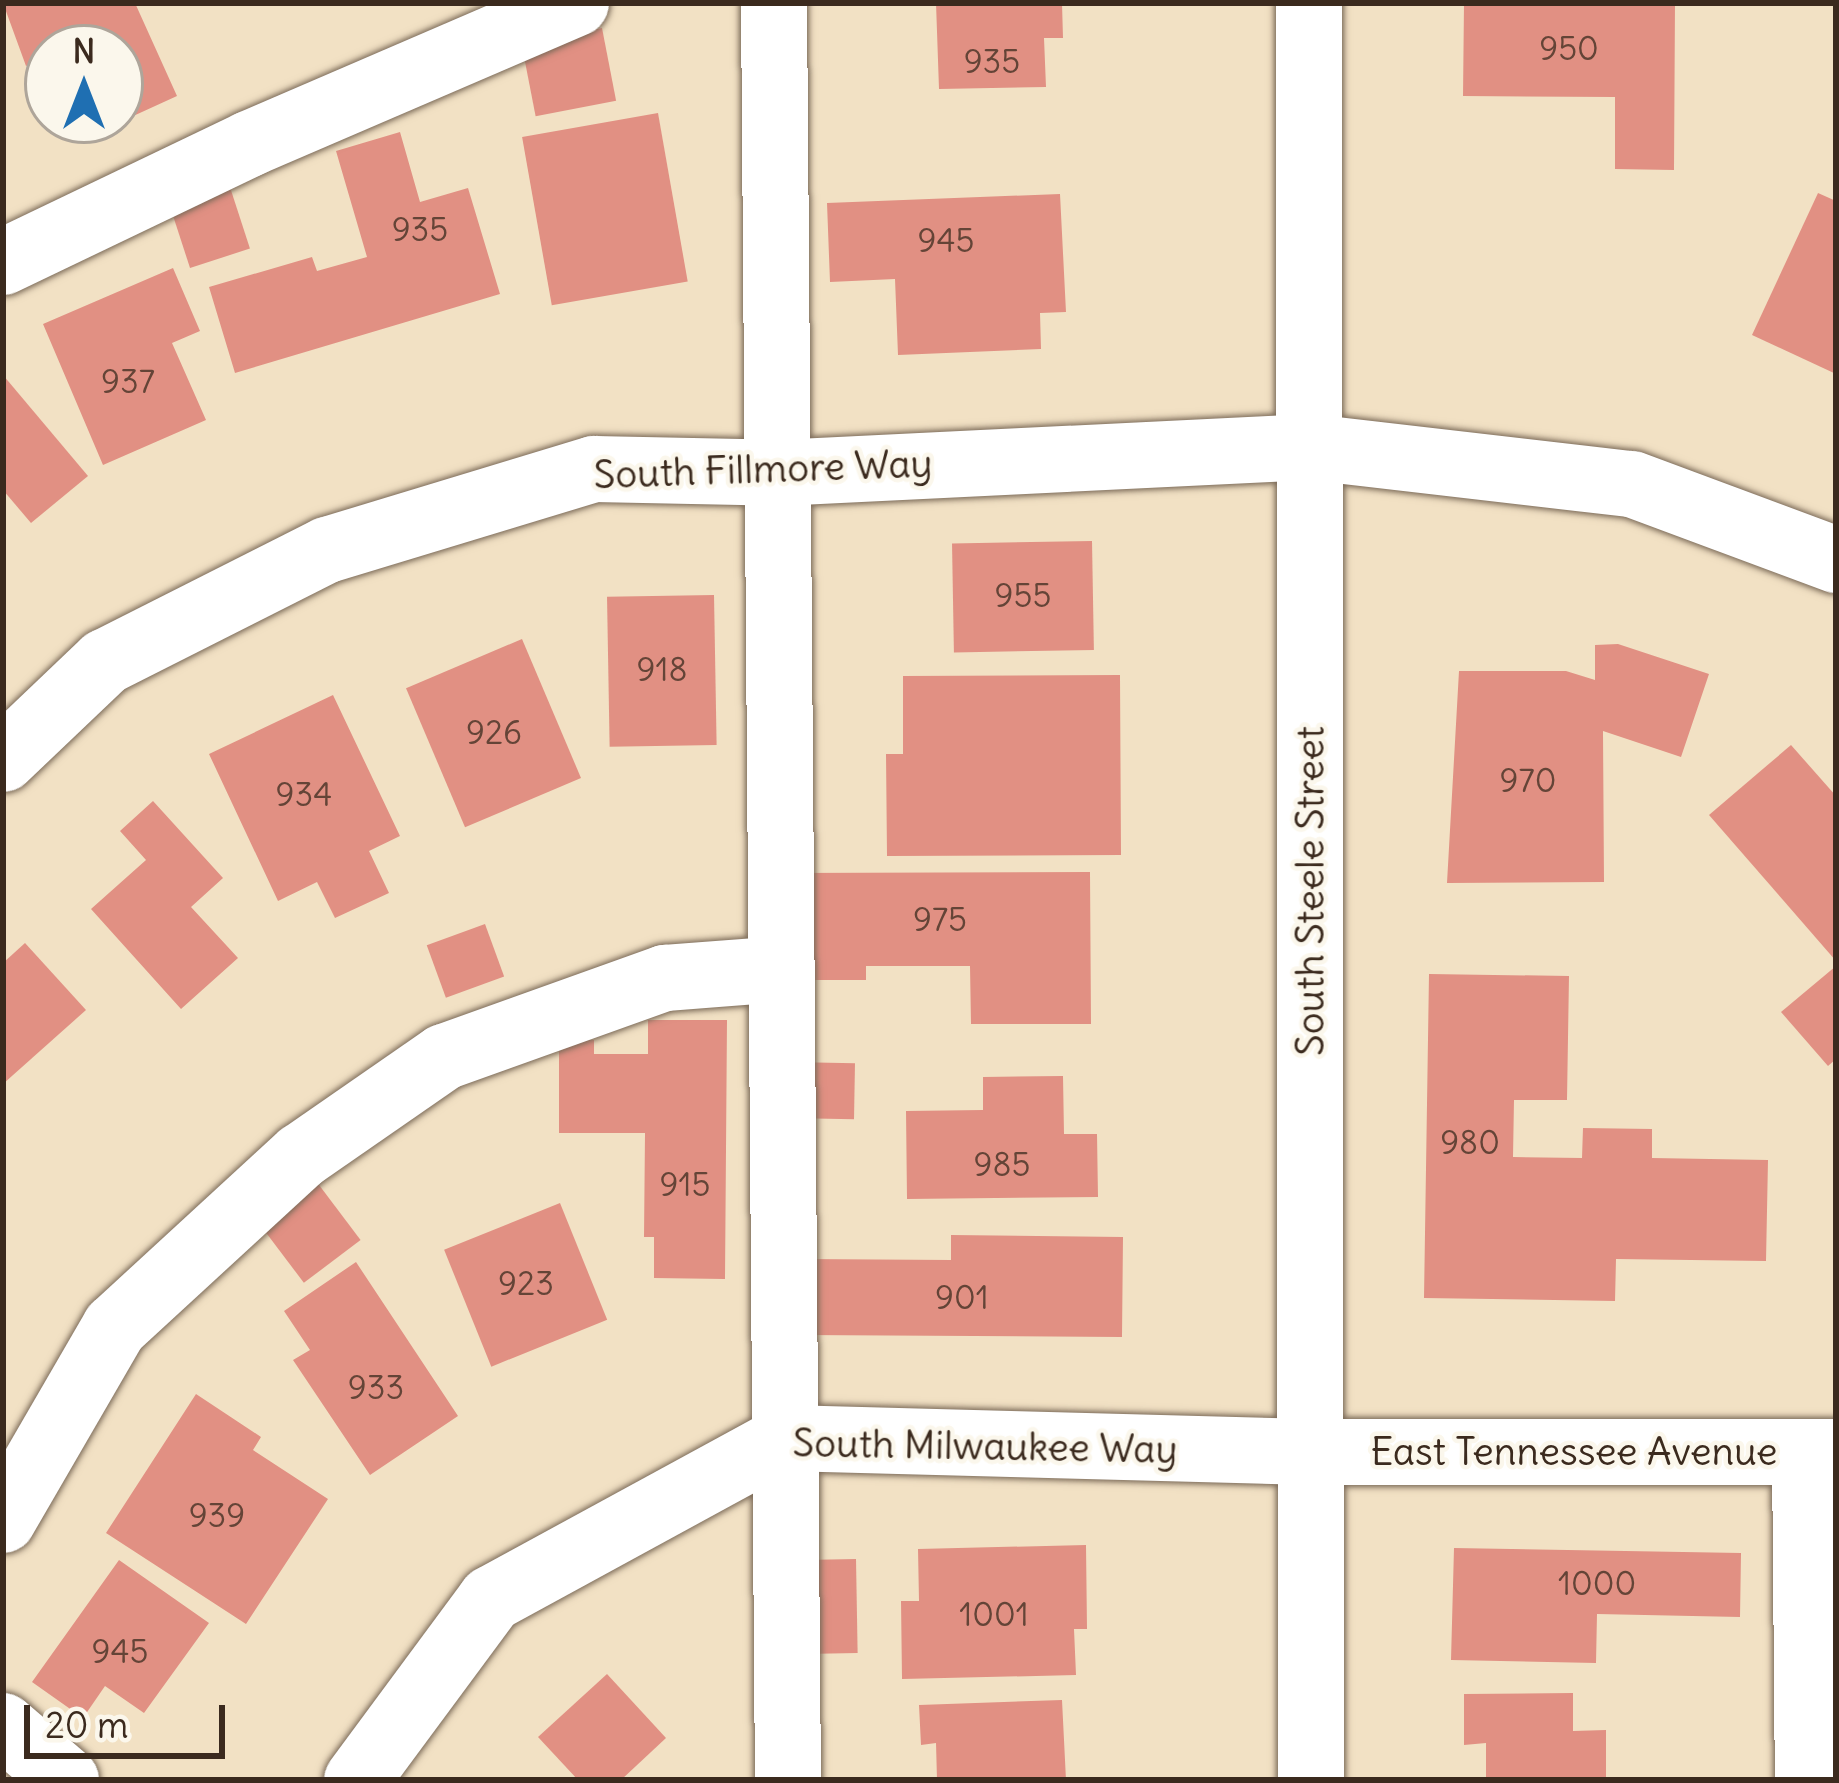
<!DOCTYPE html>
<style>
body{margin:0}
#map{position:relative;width:1839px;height:1783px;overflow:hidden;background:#f2e1c4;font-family:Delius,sans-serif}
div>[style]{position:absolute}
.building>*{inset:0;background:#e19083;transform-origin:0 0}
.roads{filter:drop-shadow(0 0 3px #7b6a58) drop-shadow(0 0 3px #7b6a58)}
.minor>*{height:66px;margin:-33px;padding:0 33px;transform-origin:33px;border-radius:33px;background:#fff}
span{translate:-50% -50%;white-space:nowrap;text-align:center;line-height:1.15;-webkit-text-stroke:9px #fbf7ec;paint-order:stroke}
.number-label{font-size:33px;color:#644437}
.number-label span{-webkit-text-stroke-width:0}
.street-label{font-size:39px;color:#3b2a1e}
.frame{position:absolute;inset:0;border:6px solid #3b2a1e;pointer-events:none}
.north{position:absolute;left:24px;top:24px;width:120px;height:120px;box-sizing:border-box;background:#fbf7ec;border:3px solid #aea59a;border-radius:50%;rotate:0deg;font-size:33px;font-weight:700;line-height:48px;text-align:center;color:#3b2a1e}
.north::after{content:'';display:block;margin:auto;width:42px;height:54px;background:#1f6fb2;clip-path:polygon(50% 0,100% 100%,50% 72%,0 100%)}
.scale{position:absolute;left:24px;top:1705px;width:201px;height:54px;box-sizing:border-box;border:6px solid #3b2a1e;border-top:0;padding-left:15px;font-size:36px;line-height:42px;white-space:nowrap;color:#3b2a1e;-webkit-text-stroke:9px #fbf7ec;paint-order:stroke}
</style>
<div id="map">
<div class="building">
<div style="clip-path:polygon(3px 3px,135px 3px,177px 96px,96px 133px,90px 120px,120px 120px,120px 48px,48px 48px,48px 56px,26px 66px)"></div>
<div style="clip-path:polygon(936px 3px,1062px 3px,1063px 38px,1044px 38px,1046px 87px,939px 89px)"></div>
<div style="clip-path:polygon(1464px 3px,1675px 3px,1674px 170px,1615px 169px,1615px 97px,1463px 96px)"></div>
<div style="left:602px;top:28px;width:74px;height:82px;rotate:79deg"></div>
<div style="left:658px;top:113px;width:171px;height:138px;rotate:80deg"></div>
<div style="clip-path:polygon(400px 132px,420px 202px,468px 188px,500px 294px,235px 373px,209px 287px,312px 257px,317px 271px,367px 257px,336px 151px)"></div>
<div style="left:228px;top:181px;width:71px;height:63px;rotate:72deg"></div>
<div style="clip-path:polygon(1818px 193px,1836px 201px,1836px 374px,1752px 335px)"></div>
<div style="clip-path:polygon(1060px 194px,1066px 312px,1040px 313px,1041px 349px,898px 355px,895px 279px,830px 282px,827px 203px)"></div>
<div style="clip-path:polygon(173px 268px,200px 331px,172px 343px,206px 420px,103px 465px,43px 324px)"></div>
<div style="clip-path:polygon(3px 375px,88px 476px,31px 523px,3px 490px)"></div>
<div style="left:1092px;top:541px;width:109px;height:140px;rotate:89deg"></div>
<div style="left:714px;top:595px;width:150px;height:107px;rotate:89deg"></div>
<div style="left:522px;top:639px;width:151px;height:126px;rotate:67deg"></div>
<div style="clip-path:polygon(1618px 644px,1709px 674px,1681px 757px,1603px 731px,1604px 882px,1447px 883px,1459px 671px,1566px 671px,1595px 680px,1595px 645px)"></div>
<div style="clip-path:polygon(1120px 675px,1121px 855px,887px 856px,886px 754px,903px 754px,903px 676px)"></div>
<div style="clip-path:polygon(333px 695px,400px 836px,369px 851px,389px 893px,335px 918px,317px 882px,278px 901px,209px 754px)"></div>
<div style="clip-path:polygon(1791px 745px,1836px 796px,1836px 961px,1709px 815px)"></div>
<div style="clip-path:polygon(153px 801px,223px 878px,191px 907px,238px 958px,181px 1009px,91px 909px,146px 860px,120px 831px)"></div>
<div style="clip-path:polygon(1090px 872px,1091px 1024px,971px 1024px,970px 966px,866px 966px,866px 980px,789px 980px,789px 873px)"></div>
<div style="left:485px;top:924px;width:56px;height:62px;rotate:70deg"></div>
<div style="clip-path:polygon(25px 943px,86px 1010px,3px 1084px,3px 963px)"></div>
<div style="clip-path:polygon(1836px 966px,1836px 1059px,1828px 1066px,1781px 1012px)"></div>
<div style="clip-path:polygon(1429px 974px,1569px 976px,1567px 1100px,1514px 1100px,1513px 1157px,1582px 1158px,1583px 1128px,1652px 1129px,1652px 1158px,1768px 1160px,1766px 1261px,1616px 1259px,1615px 1301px,1424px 1298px)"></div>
<div style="clip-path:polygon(648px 1020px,727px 1020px,725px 1279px,654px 1278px,654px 1237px,644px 1237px,645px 1133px,559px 1133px,559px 1039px,594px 1040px,594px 1054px,648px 1054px)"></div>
<div style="left:790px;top:1062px;width:65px;height:56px;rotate:1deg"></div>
<div style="clip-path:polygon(1063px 1076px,1064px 1134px,1097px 1134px,1098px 1197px,907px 1199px,906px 1111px,983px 1110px,983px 1077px)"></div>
<div style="left:307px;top:1169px;width:89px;height:71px;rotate:53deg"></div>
<div style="left:560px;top:1203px;width:126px;height:125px;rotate:68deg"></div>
<div style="clip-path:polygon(951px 1235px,1123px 1237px,1122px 1337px,801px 1335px,802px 1259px,951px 1260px)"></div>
<div style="clip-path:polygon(356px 1262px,458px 1416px,370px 1475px,293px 1360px,310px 1350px,284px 1311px)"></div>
<div style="clip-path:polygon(196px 1394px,261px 1437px,253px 1450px,328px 1499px,246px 1624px,106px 1533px)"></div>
<div style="clip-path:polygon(1086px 1545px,1087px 1629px,1074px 1629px,1076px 1675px,902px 1679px,901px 1601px,919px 1601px,918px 1549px)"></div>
<div style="clip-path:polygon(1454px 1548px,1741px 1553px,1740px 1617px,1597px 1614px,1596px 1663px,1451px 1660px)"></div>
<div style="left:856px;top:1559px;width:94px;height:66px;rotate:89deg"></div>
<div style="clip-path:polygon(119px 1560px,209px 1623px,144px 1713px,105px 1686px,83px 1718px,32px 1682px)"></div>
<div style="clip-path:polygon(607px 1674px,666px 1738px,621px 1780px,578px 1780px,538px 1737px)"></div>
<div style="clip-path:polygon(1573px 1693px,1573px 1731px,1606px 1730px,1606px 1780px,1486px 1780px,1486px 1743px,1464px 1745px,1464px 1694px)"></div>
<div style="clip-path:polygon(1062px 1700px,1066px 1780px,937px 1780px,936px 1743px,921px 1745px,919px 1705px)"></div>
</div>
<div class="roads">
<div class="minor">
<div style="left:774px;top:3px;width:1777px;rotate:89.55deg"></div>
<div style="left:1309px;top:3px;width:1777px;rotate:89.94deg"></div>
<div style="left:3px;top:262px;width:273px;rotate:-25.6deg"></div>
<div style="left:249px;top:144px;width:356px;rotate:-23.3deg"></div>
<div style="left:3px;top:759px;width:141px;rotate:-43.6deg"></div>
<div style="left:105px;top:662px;width:249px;rotate:-26.8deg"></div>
<div style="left:327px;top:550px;width:279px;rotate:-16.9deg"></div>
<div style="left:594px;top:469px;width:184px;rotate:1.2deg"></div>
<div style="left:778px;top:473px;width:533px;rotate:-2.8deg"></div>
<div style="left:1310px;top:447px;width:324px;rotate:6.6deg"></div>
<div style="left:1632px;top:484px;width:218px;rotate:20.4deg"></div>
<div style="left:1805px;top:1452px;width:328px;rotate:89.5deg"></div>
<div style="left:3px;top:1520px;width:223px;rotate:-59.9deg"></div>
<div style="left:115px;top:1327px;width:253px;rotate:-42.6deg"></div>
<div style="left:301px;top:1156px;width:174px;rotate:-34.7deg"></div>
<div style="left:444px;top:1057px;width:235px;rotate:-19.7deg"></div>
<div style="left:665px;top:978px;width:116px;rotate:-4.4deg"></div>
<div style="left:3px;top:1726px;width:83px;rotate:40.6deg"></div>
<div style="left:357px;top:1780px;width:225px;rotate:-53.5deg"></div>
<div style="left:491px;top:1599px;width:336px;rotate:-28.6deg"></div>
<div style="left:786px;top:1438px;width:525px;rotate:1.53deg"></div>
<div style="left:1311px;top:1452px;width:525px"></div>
</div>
</div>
<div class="number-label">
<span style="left:1569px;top:49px">950</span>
<span style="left:992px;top:62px">935</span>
<span style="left:420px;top:230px">935</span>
<span style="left:946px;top:241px">945</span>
<span style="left:128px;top:382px">937</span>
<span style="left:1023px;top:596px">955</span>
<span style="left:662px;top:670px">918</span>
<span style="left:494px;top:733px">926</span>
<span style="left:1528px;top:781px">970</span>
<span style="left:304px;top:795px">934</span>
<span style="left:940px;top:920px">975</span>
<span style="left:1470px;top:1143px">980</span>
<span style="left:1002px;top:1165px">985</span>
<span style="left:685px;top:1185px">915</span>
<span style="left:526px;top:1284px">923</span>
<span style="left:962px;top:1298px">901</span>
<span style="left:376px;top:1388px">933</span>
<span style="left:217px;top:1516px">939</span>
<span style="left:1597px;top:1584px">1000</span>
<span style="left:994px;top:1615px">1001</span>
<span style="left:120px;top:1652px">945</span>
</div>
<div class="street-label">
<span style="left:763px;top:470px;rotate:-2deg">South Fillmore Way</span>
<span style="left:1311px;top:891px;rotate:-90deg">South Steele Street</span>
<span style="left:985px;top:1447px;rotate:1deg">South Milwaukee Way</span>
<span style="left:1574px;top:1452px">East Tennessee Avenue</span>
</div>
<div class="frame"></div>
<div class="north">N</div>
<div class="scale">20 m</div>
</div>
